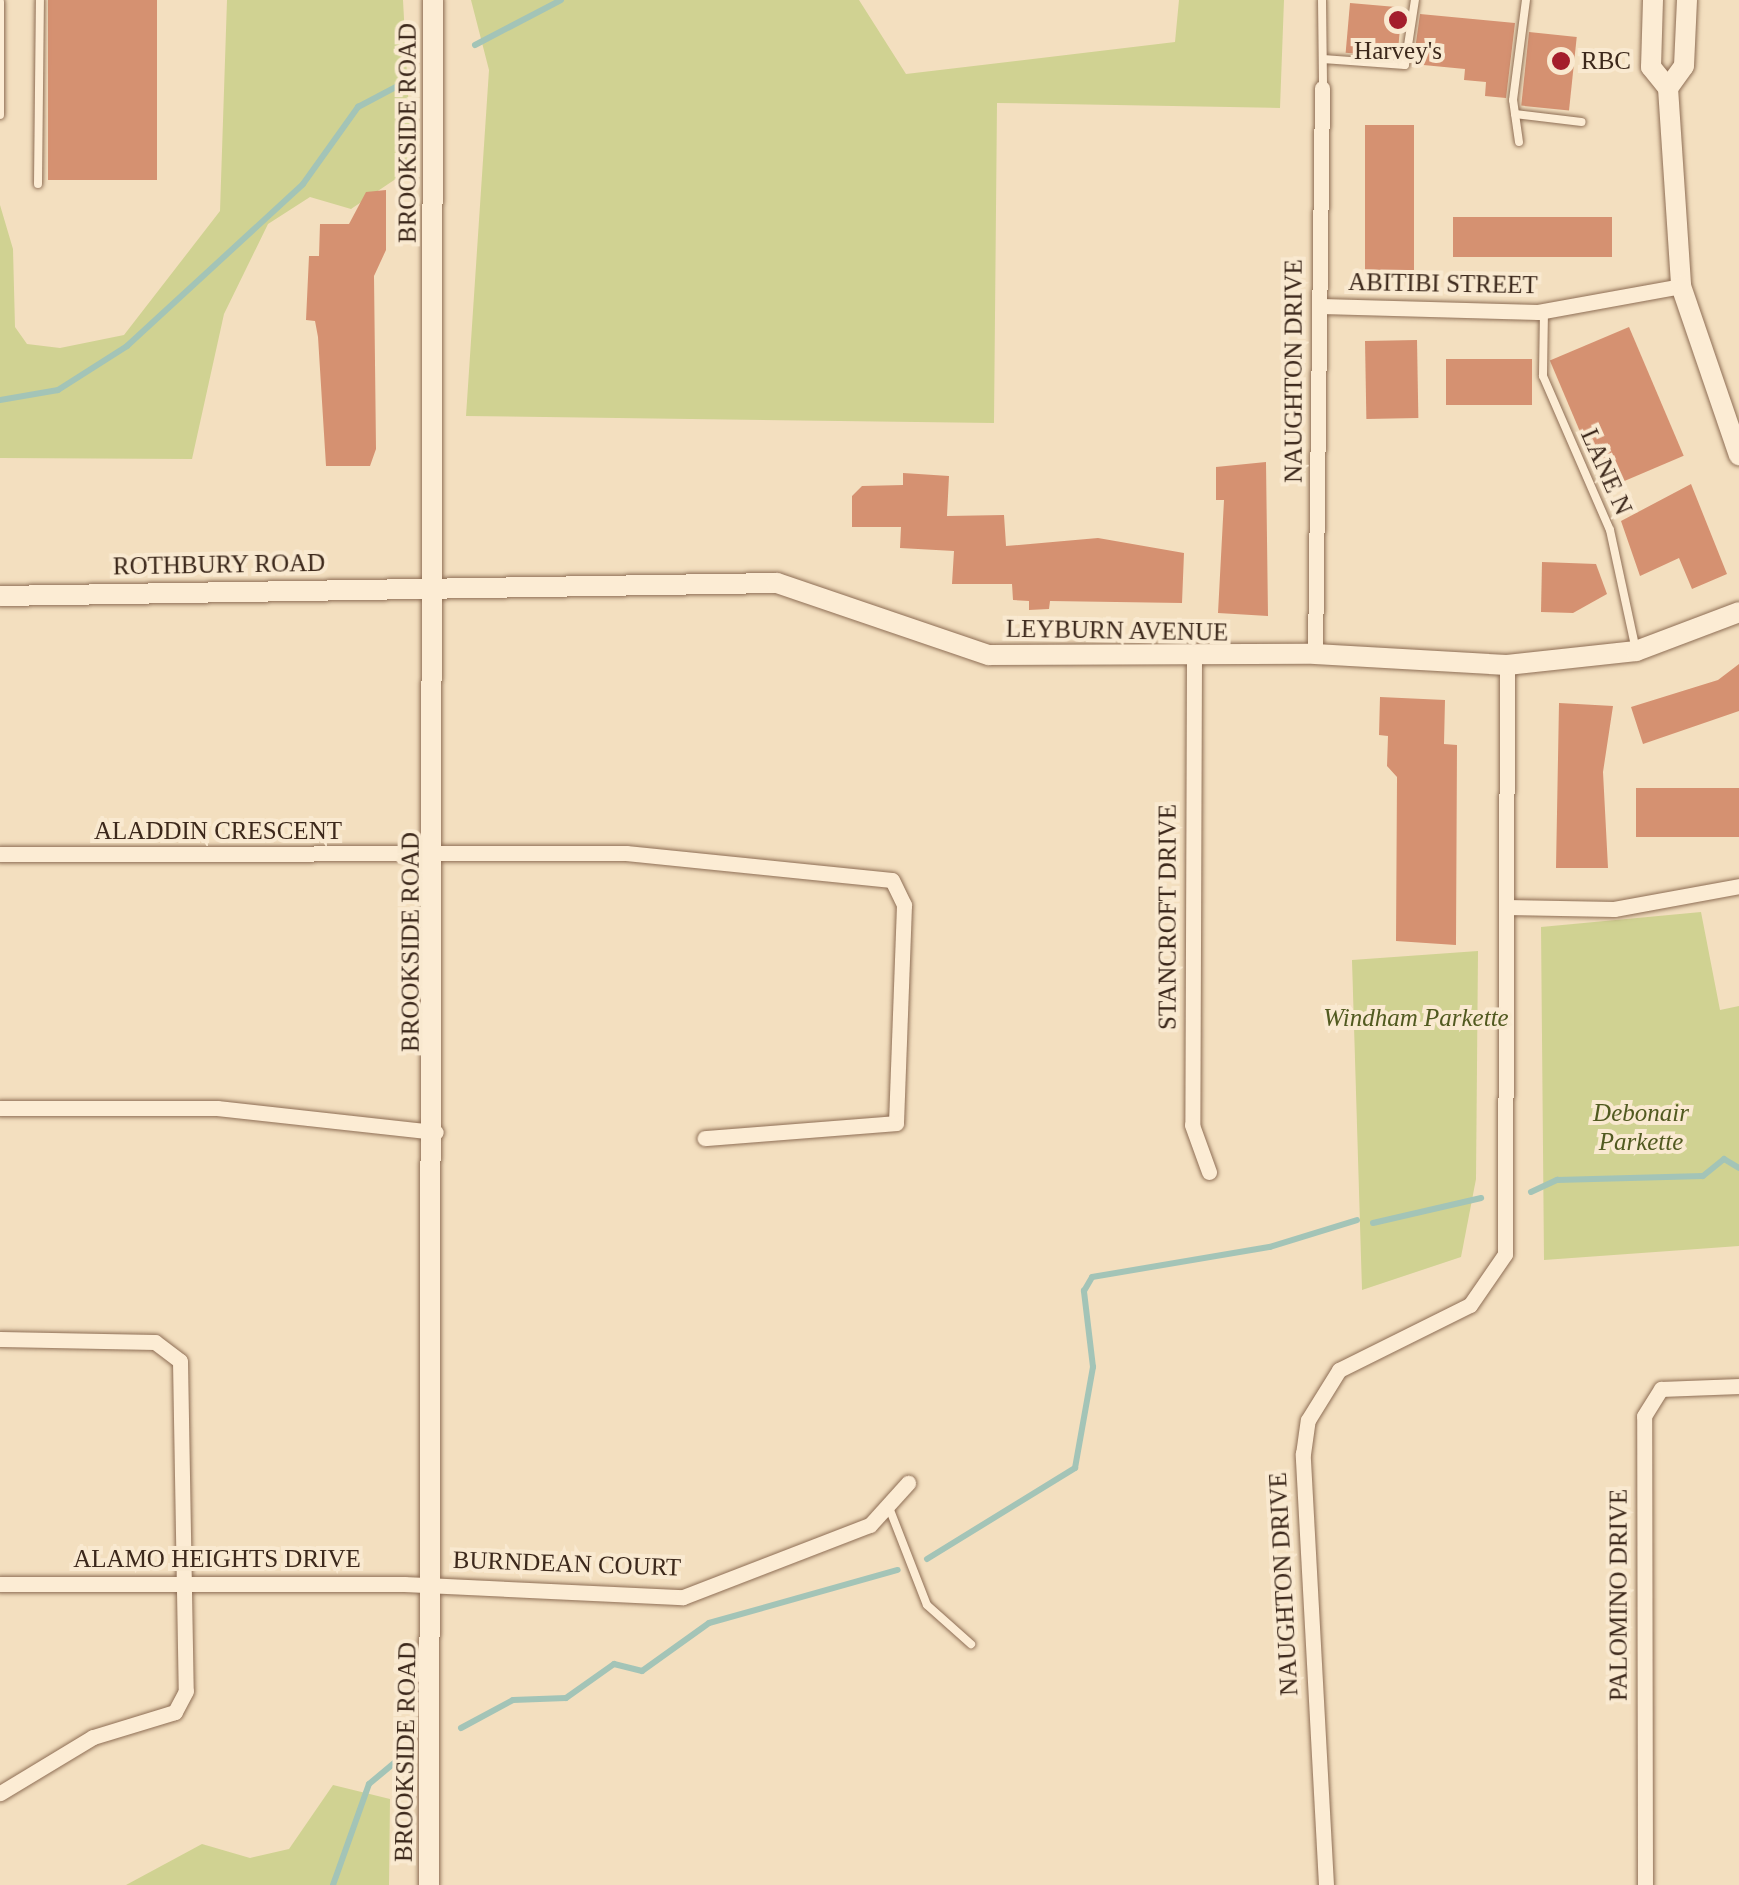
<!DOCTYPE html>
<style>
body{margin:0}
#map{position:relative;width:1739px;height:1885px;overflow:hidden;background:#f3dfbf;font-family:Georgia,serif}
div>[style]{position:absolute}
.green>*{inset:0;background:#d0d292}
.stream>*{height:6px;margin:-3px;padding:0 3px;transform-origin:3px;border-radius:3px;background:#a3c4b7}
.building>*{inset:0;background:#d59171;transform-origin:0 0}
.roads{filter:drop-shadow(0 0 2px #8e6e55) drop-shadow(0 0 2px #8e6e55)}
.service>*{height:8px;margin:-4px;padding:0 4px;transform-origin:4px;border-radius:4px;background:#fcecd4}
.minor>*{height:15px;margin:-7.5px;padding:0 7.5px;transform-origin:7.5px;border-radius:7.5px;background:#fcecd4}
.tertiary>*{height:20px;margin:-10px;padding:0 10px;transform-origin:10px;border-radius:10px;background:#fcecd4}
.dots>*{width:28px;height:28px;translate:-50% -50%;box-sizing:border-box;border:5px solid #f9e9d0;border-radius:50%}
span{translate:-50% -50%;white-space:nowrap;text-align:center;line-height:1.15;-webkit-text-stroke:8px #f9e9d0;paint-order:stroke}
.poi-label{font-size:25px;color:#3c281b}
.left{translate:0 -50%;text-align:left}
.street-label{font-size:25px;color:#3c281b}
.park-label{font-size:25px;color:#515a20;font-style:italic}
</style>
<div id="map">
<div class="green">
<div style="clip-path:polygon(227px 0,403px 0,412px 168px,351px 209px,310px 197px,268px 224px,224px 314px,192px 459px,0 458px,0 205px,13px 249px,15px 327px,27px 344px,60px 348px,124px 335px,220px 211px)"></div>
<div style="clip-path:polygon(471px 0,859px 0,906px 74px,1175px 42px,1179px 0,1284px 0,1280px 108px,997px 103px,994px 423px,466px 416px,489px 70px)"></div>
<div style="clip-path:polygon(1701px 912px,1720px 1010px,1739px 1006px,1739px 1246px,1544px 1260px,1541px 927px)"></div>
<div style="clip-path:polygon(1478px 951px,1476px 1179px,1461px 1257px,1362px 1290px,1352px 960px)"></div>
<div style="clip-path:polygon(333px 1785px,390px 1799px,389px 1885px,126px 1885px,202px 1844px,250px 1858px,289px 1849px)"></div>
</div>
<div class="stream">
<div style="left:475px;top:45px;width:97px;rotate:-27.6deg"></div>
<div style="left:0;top:400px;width:59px;rotate:-9.8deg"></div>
<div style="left:58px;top:390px;width:82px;rotate:-32.5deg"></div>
<div style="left:127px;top:346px;width:239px;rotate:-42.6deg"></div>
<div style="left:303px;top:184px;width:95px;rotate:-54.5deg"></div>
<div style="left:358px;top:107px;width:58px;rotate:-27.9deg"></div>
<div style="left:1531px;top:1192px;width:29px;rotate:-25deg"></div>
<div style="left:1557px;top:1180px;width:146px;rotate:-1.6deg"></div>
<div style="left:1703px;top:1176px;width:27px;rotate:-39deg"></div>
<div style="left:1724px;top:1159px;width:17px;rotate:31deg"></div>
<div style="left:1373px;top:1223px;width:111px;rotate:-13deg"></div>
<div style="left:927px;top:1559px;width:174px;rotate:-31.6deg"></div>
<div style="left:1075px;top:1468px;width:103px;rotate:-79.9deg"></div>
<div style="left:1093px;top:1367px;width:77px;rotate:-96.8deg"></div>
<div style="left:1084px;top:1291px;width:16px;rotate:-60deg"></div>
<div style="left:1092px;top:1277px;width:181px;rotate:-9.6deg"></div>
<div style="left:1270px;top:1247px;width:91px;rotate:-17.2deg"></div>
<div style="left:461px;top:1728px;width:59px;rotate:-28.3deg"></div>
<div style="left:513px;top:1700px;width:53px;rotate:-2.2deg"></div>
<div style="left:566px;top:1698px;width:59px;rotate:-35.3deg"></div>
<div style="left:614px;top:1664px;width:29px;rotate:14deg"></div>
<div style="left:642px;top:1671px;width:82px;rotate:-35.6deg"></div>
<div style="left:709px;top:1623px;width:196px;rotate:-15.7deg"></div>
<div style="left:333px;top:1885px;width:107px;rotate:-70.4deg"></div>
<div style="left:369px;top:1784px;width:47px;rotate:-39.8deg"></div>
</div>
<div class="building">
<div style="left:48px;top:0;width:109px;height:180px"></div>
<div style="left:1350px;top:3px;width:52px;height:50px;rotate:5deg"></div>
<div style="clip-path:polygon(1420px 14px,1515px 23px,1506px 98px,1485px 96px,1486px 82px,1464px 80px,1465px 69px,1413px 64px)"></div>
<div style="left:1529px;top:32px;width:48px;height:74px;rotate:6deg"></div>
<div style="left:1414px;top:125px;width:145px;height:49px;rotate:90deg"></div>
<div style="clip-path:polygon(386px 190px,386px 250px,374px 276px,376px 449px,370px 466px,326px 466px,318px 337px,315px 321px,306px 320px,309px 256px,319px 256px,320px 224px,349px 224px,366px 192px)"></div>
<div style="left:1453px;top:217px;width:159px;height:40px"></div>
<div style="left:1629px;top:327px;width:140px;height:86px;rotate:67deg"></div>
<div style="left:1417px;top:340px;width:78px;height:52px;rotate:89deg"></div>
<div style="left:1446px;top:359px;width:86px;height:46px"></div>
<div style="clip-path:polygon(1266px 462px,1268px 616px,1218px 613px,1224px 500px,1216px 500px,1216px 467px)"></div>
<div style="clip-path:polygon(903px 473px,949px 476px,947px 516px,1004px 515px,1006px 546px,1098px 538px,1184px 553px,1182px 603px,1050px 601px,1049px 609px,1029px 610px,1029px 601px,1013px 600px,1012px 584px,952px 584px,954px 551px,900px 548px,901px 527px,852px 527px,852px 496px,862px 486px,903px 485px)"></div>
<div style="clip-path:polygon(1691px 484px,1727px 574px,1692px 589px,1679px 558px,1640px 576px,1621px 521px)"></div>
<div style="clip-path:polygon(1542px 562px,1596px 564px,1607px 594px,1573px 613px,1541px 612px)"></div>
<div style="clip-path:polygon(1739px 664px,1739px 711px,1643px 744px,1631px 707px,1718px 680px)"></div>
<div style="clip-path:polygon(1380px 697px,1445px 700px,1444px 744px,1457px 745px,1456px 945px,1396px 941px,1397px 777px,1387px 766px,1388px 736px,1379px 735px)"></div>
<div style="clip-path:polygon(1559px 703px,1613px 706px,1603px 772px,1608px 868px,1556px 868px)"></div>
<div style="left:1739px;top:788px;width:49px;height:103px;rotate:90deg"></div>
</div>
<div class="roads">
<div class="service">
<div style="left:1322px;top:0;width:84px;rotate:89.3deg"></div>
<div style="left:0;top:2px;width:113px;rotate:90deg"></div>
<div style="left:1323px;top:59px;width:82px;rotate:4.2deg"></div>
<div style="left:1405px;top:65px;width:66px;rotate:-81.3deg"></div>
<div style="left:1515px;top:114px;width:67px;rotate:6.8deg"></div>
<div style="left:1519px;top:142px;width:42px;rotate:-98.1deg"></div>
<div style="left:1513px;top:100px;width:101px;rotate:-82.6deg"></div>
<div style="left:38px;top:184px;width:184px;rotate:-89.4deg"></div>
<div style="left:1544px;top:311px;width:65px;rotate:90.9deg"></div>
<div style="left:1543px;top:376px;width:168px;rotate:66.5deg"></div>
<div style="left:1610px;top:530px;width:123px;rotate:77.8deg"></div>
<div style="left:888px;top:1505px;width:107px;rotate:68.7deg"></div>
<div style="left:927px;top:1605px;width:59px;rotate:41.6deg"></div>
</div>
<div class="minor">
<div style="left:1321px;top:306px;width:217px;rotate:1.6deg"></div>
<div style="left:1538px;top:312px;width:145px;rotate:-10.3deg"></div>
<div style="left:1315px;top:654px;width:566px;rotate:-89.29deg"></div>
<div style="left:1194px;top:659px;width:466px;rotate:90.2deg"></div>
<div style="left:1192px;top:1125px;width:50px;rotate:70.1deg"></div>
<div style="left:0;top:854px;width:626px;rotate:-0.09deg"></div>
<div style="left:626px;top:853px;width:267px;rotate:5.8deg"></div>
<div style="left:892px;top:880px;width:28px;rotate:64deg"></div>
<div style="left:904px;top:905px;width:218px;rotate:92.1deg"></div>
<div style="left:896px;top:1123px;width:192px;rotate:175.5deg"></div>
<div style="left:1506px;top:907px;width:108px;rotate:1.1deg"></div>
<div style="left:1614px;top:909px;width:127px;rotate:-10.4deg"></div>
<div style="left:0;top:1108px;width:217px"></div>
<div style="left:217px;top:1108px;width:220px;rotate:6.3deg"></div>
<div style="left:0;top:1339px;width:155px;rotate:1.1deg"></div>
<div style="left:155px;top:1342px;width:31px;rotate:37deg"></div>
<div style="left:180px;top:1361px;width:330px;rotate:89deg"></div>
<div style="left:186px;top:1691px;width:24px;rotate:118deg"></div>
<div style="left:175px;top:1712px;width:86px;rotate:163deg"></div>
<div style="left:93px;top:1737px;width:109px;rotate:148.9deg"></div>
<div style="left:0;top:1584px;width:404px"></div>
<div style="left:404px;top:1584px;width:279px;rotate:2.7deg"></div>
<div style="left:683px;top:1597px;width:200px;rotate:-21.1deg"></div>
<div style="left:870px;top:1525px;width:57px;rotate:-47.9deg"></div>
<div style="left:1326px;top:1885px;width:432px;rotate:-93.1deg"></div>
<div style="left:1303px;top:1454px;width:34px;rotate:-82deg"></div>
<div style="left:1308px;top:1420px;width:59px;rotate:-58.2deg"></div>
<div style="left:1339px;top:1370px;width:146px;rotate:-26.4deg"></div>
<div style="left:1470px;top:1305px;width:62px;rotate:-55.5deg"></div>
<div style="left:1505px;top:1254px;width:589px;rotate:-89.81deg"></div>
<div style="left:1645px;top:1885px;width:469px;rotate:-90.1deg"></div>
<div style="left:1644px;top:1416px;width:32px;rotate:-58deg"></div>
<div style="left:1661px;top:1389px;width:78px;rotate:-2.2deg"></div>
</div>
<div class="tertiary">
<div style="left:1653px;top:0;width:67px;rotate:91.7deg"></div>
<div style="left:1651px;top:67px;width:27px;rotate:51deg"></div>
<div style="left:1668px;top:88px;width:198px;rotate:86.2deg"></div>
<div style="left:1681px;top:286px;width:179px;rotate:71.1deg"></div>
<div style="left:1668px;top:88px;width:27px;rotate:-54deg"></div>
<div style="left:1684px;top:66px;width:66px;rotate:-87.4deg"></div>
<div style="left:0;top:596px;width:777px;rotate:-0.96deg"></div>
<div style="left:777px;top:583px;width:224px;rotate:18.8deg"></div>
<div style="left:989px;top:655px;width:326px;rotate:-0.2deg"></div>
<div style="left:1315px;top:654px;width:192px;rotate:3.3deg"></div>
<div style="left:1507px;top:665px;width:130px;rotate:-6.2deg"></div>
<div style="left:1636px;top:651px;width:110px;rotate:-20.7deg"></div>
<div style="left:429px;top:1885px;width:1885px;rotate:-89.88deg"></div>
</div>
</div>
<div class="dots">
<div style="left:1398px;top:20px;background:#a41e2c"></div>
<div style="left:1561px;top:61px;background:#a41e2c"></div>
</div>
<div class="poi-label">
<span style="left:1398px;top:51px">Harvey's</span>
<span class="left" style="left:1581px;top:61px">RBC</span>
</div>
<div class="street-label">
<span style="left:408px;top:133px;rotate:-90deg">BROOKSIDE ROAD</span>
<span style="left:1443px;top:284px;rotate:1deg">ABITIBI STREET</span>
<span style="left:1294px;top:371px;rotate:-90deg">NAUGHTON DRIVE</span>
<span style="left:1606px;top:472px;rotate:66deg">LANE N</span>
<span style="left:219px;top:565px;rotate:-1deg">ROTHBURY ROAD</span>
<span style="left:1117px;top:631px;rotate:1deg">LEYBURN AVENUE</span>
<span style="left:218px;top:831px">ALADDIN CRESCENT</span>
<span style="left:1168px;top:917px;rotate:-90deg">STANCROFT DRIVE</span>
<span style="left:411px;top:942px;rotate:-90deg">BROOKSIDE ROAD</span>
<span style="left:217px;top:1559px">ALAMO HEIGHTS DRIVE</span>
<span style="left:567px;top:1564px;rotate:2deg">BURNDEAN COURT</span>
<span style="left:1284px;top:1584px;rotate:-93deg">NAUGHTON DRIVE</span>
<span style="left:1619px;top:1595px;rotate:-90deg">PALOMINO DRIVE</span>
<span style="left:406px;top:1752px;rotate:-89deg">BROOKSIDE ROAD</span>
</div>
<div class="park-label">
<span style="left:1416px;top:1018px">Windham Parkette</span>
<span style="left:1641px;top:1128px">Debonair<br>Parkette</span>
</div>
</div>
